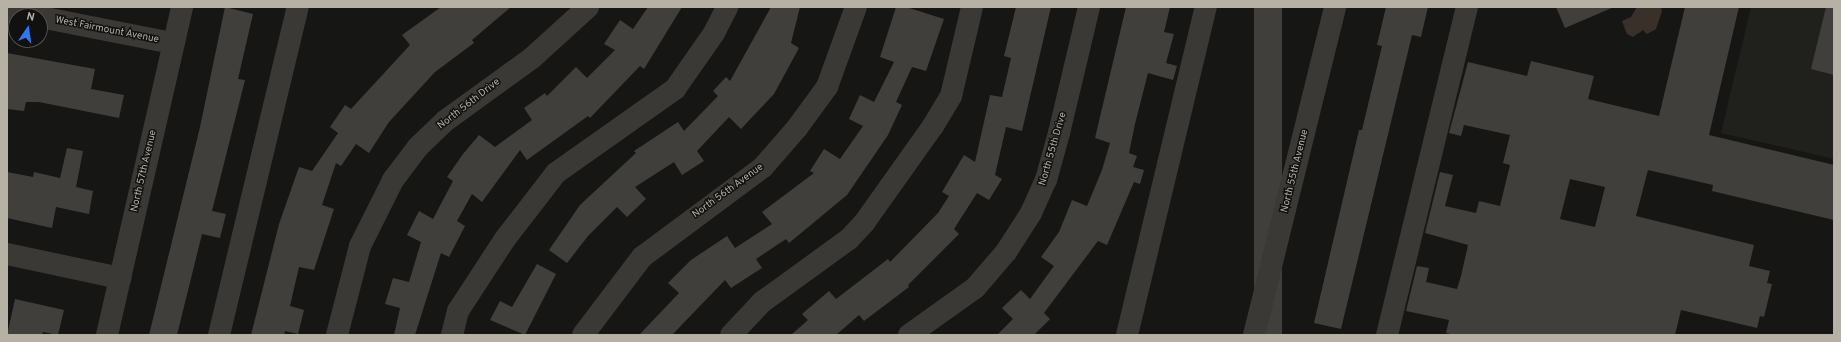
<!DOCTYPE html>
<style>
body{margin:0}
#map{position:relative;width:1841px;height:342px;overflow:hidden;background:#161614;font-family:Overpass,sans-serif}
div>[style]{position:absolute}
.built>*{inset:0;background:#20201d}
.water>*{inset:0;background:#3a302a}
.building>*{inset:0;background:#403f3b;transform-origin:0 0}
.minor>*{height:22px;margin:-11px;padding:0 11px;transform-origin:11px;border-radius:11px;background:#3b3935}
span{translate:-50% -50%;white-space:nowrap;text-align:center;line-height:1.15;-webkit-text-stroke:3px #11110f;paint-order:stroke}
.street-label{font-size:10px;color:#b6b0a5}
.frame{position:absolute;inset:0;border:8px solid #b6b0a5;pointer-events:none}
.north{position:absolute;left:8px;top:8px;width:40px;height:40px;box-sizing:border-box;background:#11110f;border:1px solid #53514b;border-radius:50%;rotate:13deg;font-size:11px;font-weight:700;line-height:16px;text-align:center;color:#b6b0a5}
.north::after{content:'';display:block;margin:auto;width:14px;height:18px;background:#2d79f5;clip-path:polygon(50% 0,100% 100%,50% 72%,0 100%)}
</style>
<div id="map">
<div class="built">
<div style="clip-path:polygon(1751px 7px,1834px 7px,1834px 159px,1721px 133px)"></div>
</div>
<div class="water">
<div style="clip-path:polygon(1637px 7px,1661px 7px,1662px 11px,1656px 29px,1647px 34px,1643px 30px,1633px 37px,1627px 34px,1622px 21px,1631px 17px)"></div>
</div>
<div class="building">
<div style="clip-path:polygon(225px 7px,253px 14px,238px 79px,245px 80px,212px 211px,226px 214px,220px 238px,202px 234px,177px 335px,149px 335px,200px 127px)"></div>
<div style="clip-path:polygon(441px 7px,511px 7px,472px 40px,474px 43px,435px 72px,389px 122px,369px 153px,356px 144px,341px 166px,336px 163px,322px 205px,334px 209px,314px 270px,299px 267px,290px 306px,304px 310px,298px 334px,285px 331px,284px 335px,251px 335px,279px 224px,299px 167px,312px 171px,338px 133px,330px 127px,345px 105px,351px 109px,410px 45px,402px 35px)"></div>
<div style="clip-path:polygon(648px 7px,682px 7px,644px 69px,640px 66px,590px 118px,588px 116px,527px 160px,520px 150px,482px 202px,472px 194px,457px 221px,465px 226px,449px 257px,441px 253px,415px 335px,394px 335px,400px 308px,385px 304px,393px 278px,409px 282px,421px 242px,407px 235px,419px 211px,433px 219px,453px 181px,447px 177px,463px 154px,479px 135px,495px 147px,532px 120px,524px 108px,545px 93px,547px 96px,576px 67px,587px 78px,615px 50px,604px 44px,620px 20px,633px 29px)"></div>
<div style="clip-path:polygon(771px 7px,800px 7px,791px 43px,799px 48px,774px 94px,741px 129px,729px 117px,697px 151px,704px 161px,682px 175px,674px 162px,635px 187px,646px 199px,627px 217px,617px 207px,588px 236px,567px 263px,549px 250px,580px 205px,636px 153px,634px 151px,678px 122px,684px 131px,718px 96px,713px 91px,726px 77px,730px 81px)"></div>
<div style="clip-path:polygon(896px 7px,906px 7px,944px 19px,926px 71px,912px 67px,896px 102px,902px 105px,888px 135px,847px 195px,789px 243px,786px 239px,756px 259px,762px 268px,731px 288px,725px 280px,672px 335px,639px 335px,679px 293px,668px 283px,691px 260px,727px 236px,735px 248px,772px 224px,762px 212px,814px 173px,810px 171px,824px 149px,840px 159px,863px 126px,849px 119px,860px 95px,874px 102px,894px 62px,880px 57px)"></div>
<div style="clip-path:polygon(1016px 7px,1051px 7px,1022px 131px,1006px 127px,995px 175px,1002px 179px,989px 200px,977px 193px,954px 229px,959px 234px,908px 285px,909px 287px,864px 321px,859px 315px,836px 335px,791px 335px,808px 320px,802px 314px,829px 291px,836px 299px,888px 259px,890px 262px,938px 213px,949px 196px,942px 192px,964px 155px,975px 162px,990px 95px,1002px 97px,1011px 58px,1004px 56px)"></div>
<div style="clip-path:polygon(1126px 7px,1170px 7px,1164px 32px,1174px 34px,1166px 63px,1177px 66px,1173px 80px,1148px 73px,1135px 124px,1129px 153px,1137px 156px,1133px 167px,1144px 170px,1140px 184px,1134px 182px,1107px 245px,1098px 241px,1044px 313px,1050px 319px,1034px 335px,997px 335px,1013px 319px,1002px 308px,1021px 290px,1030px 299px,1054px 266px,1041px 257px,1059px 232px,1072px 200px,1087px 206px,1102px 170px,1110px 143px,1095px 138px)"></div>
<div style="left:1254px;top:7px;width:28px;height:336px"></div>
<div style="clip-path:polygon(1386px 7px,1428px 7px,1421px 37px,1412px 35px,1341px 329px,1314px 323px,1359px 130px,1362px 130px,1382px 46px,1377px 45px)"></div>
<div style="clip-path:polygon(1556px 7px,1614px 7px,1565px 28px)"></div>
<div style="clip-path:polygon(evenodd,1685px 7px,1739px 7px,1709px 135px,1834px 165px,1834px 220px,1712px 191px,1713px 185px,1648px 170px,1636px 216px,1754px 245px,1749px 266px,1770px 271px,1767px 283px,1772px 284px,1764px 317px,1760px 316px,1757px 328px,1681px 310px,1675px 335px,1455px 335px,1446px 333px,1449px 320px,1406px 311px,1417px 266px,1429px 268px,1426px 282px,1457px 289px,1461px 276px,1468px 245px,1425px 233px,1440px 172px,1453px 175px,1445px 206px,1476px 213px,1479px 201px,1500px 206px,1510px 165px,1503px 163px,1510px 135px,1464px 125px,1461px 136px,1449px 133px,1468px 62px,1527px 76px,1531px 61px,1594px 76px,1588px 99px,1659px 116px,1685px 7px,1570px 179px,1605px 187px,1595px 227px,1560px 219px,1570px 179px)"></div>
<div style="clip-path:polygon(1826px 7px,1834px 7px,1834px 75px,1811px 69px)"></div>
<div style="clip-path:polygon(7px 53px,95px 69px,91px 89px,124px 95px,119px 118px,39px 102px,26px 102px,24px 111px,7px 109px)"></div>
<div style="clip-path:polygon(67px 148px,83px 151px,76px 187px,93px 191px,89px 214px,56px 207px,52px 228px,7px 218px,7px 172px,33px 177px,34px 172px,60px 178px)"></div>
<div style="clip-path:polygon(537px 264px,556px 274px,525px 335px,490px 320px,500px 301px,512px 307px)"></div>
<div style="clip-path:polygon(15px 299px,64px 310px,58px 335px,43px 332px,42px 335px,7px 335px)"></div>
</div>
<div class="minor">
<div style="left:7px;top:12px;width:27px;rotate:8deg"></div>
<div style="left:40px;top:17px;width:136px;rotate:11.1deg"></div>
<div style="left:7px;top:254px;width:116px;rotate:12deg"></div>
<div style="left:107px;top:335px;width:336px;rotate:-77.1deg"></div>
<div style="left:219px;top:335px;width:337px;rotate:-76.5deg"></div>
<div style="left:337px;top:335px;width:92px;rotate:-75.5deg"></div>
<div style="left:360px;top:246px;width:74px;rotate:-63.4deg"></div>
<div style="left:393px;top:180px;width:41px;rotate:-52.9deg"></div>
<div style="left:418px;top:147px;width:37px;rotate:-44deg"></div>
<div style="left:445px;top:121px;width:107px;rotate:-35.9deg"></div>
<div style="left:532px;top:58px;width:76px;rotate:-42.3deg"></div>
<div style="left:452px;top:335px;width:25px;rotate:-76deg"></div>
<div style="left:458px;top:311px;width:86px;rotate:-56.9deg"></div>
<div style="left:505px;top:239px;width:83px;rotate:-52.3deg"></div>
<div style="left:556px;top:173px;width:146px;rotate:-35.2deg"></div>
<div style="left:675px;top:89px;width:68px;rotate:-55.1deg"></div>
<div style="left:714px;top:33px;width:29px;rotate:-63deg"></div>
<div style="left:583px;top:335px;width:98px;rotate:-52.9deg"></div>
<div style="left:642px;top:257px;width:151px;rotate:-36.6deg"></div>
<div style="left:763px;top:167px;width:52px;rotate:-48.9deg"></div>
<div style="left:797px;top:128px;width:51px;rotate:-53.8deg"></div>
<div style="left:827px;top:87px;width:85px;rotate:-70.1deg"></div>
<div style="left:731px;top:335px;width:45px;rotate:-46.8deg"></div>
<div style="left:762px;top:302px;width:107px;rotate:-35.9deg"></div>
<div style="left:849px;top:239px;width:22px;rotate:-47deg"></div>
<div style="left:864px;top:223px;width:119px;rotate:-54.6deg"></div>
<div style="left:933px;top:126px;width:35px;rotate:-59deg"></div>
<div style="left:951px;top:96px;width:91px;rotate:-76.7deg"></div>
<div style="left:909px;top:335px;width:81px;rotate:-35.5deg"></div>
<div style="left:975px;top:288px;width:48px;rotate:-49.3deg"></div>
<div style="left:1006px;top:252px;width:46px;rotate:-57.3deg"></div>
<div style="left:1031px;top:213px;width:36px;rotate:-66deg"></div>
<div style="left:1046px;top:180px;width:49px;rotate:-74.5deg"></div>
<div style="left:1059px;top:133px;width:130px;rotate:-76.6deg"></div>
<div style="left:1127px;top:335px;width:337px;rotate:-76.5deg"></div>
<div style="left:1254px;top:335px;width:338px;rotate:-76.1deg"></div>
<div style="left:1387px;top:335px;width:338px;rotate:-76.3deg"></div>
</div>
<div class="street-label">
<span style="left:107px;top:30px;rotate:11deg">West Fairmount Avenue</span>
<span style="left:469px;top:104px;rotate:-38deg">North 56th Drive</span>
<span style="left:1053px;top:149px;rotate:-74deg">North 55th Drive</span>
<span style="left:144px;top:171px;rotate:-77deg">North 57th Avenue</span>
<span style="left:1295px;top:171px;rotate:-76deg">North 55th Avenue</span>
<span style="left:728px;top:191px;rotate:-36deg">North 56th Avenue</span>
</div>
<div class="frame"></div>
<div class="north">N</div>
</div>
